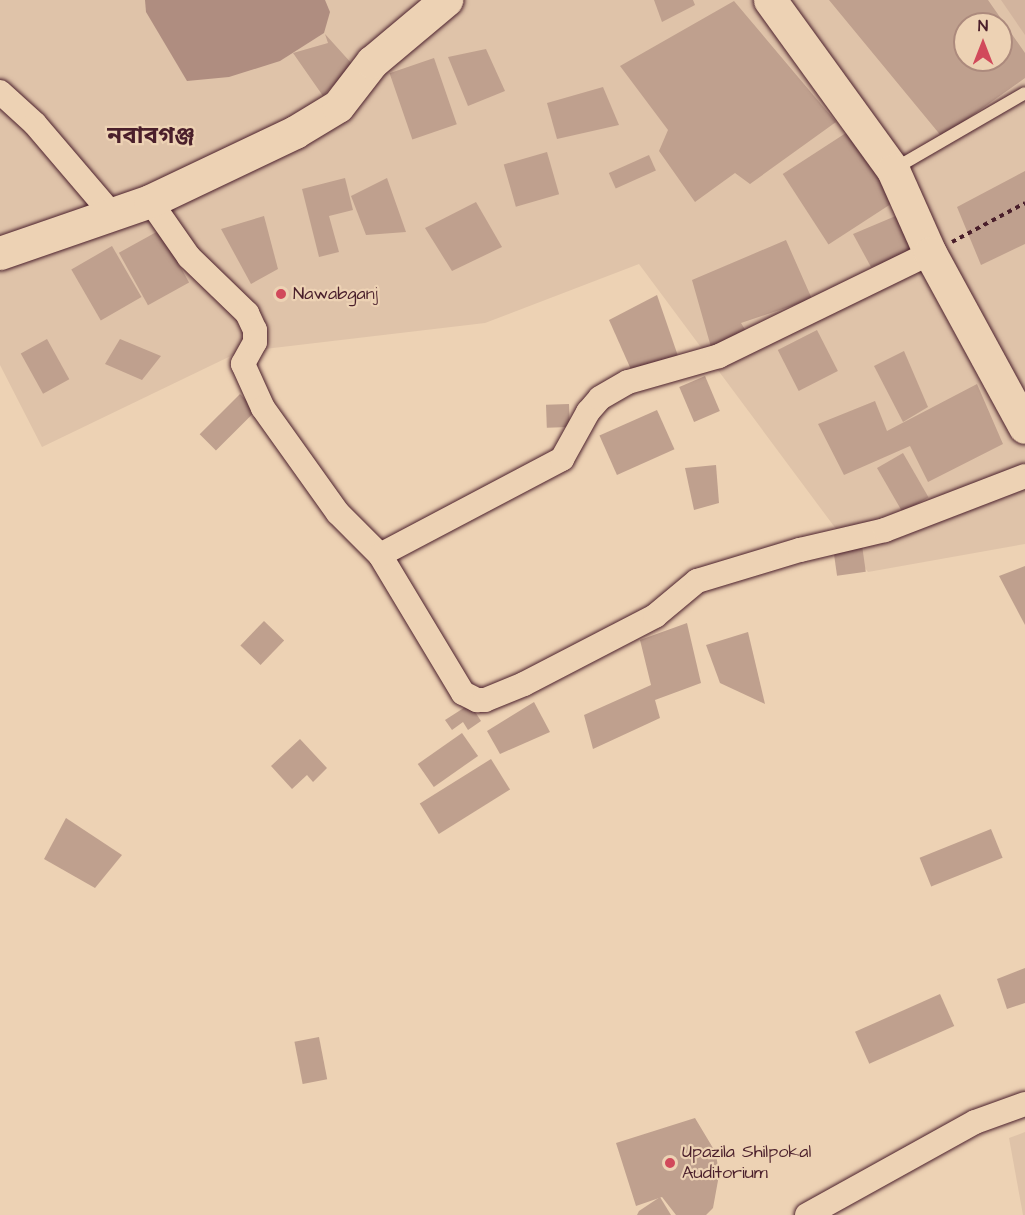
<!DOCTYPE html>
<meta charset="utf-8">
<style>
body{margin:0}
#map{position:relative;width:1025px;height:1215px;overflow:hidden;background:#edd2b4;font-family:"Architects Daughter","Noto Sans Bengali",sans-serif}
div>[style]{position:absolute}
.built>*{inset:0;background:#dfc3a9}
.green>*{inset:0;background:#d2b49e}
.water>*{inset:0;background:#af8d80}
.building>*{inset:0;background:#bfa08e;transform-origin:0 0}
.path>*{height:4px;margin-top:-2px;transform-origin:0;background:repeating-linear-gradient(90deg,#4a1f2b 0 4.5px,transparent 0 9px)}
.roads{filter:drop-shadow(0 0 2px #4a1f2b) drop-shadow(0 0 2px #4a1f2b)}
.lane>*{height:12px;margin:-6px;padding:0 6px;transform-origin:6px;border-radius:6px;background:#edd2b4}
.street>*{height:24px;margin:-12px;padding:0 12px;transform-origin:12px;border-radius:12px;background:#edd2b4}
.primary>*{height:33px;margin:-16.5px;padding:0 16.5px;transform-origin:16.5px;border-radius:16.5px;background:#edd2b4}
.dots>*{width:16px;height:16px;translate:-50% -50%;box-sizing:border-box;border:3px solid #edd2b4;border-radius:50%}
span{translate:-50% -50%;white-space:nowrap;text-align:center;line-height:1.15;-webkit-text-stroke:4.5px #edd2b4;paint-order:stroke}
.poi-label{font-size:18px;color:#4a1f2b}
.left{translate:0 -50%;text-align:left}
.district-label{font-size:24px;color:#4a1f2b;font-weight:700}
.north{position:absolute;left:953px;top:12px;width:60px;height:60px;box-sizing:border-box;background:#edd2b4;border:2px solid #ac8a7d;border-radius:50%;rotate:0deg;font-size:16px;font-weight:700;line-height:24px;text-align:center;color:#4a1f2b}
.north::after{content:'';display:block;margin:auto;width:21px;height:27px;background:#d1495b;clip-path:polygon(50% 0,100% 100%,50% 72%,0 100%)}
</style>
<div id="map">
<div class="built">
<div style="clip-path:polygon(evenodd,0 0,1025px 0,1025px 544px,868px 572px,639px 264px,485px 323px,239px 352px,42px 447px,0 365px,0 0,965px 24px,1001px 24px,1001px 60px,965px 60px,965px 24px)"></div>
<div style="clip-path:polygon(1025px 1132px,1025px 1215px,1023px 1215px,1009px 1138px)"></div>
</div>
<div class="green">
<div style="clip-path:polygon(1001px 0,1025px 0,1025px 35px)"></div>
</div>
<div class="water">
<div style="clip-path:polygon(145px 0,325px 0,330px 12px,324px 33px,280px 61px,229px 77px,187px 81px,146px 12px)"></div>
</div>
<div class="building">
<div style="clip-path:polygon(654px 0,693px 0,695px 5px,662px 22px)"></div>
<div style="clip-path:polygon(evenodd,829px 0,988px 0,1025px 53px,1025px 78px,942px 137px,829px 0,965px 24px,1001px 24px,1001px 60px,965px 60px,965px 24px)"></div>
<div style="clip-path:polygon(734px 1px,836px 122px,750px 184px,735px 173px,695px 202px,659px 151px,668px 130px,620px 66px)"></div>
<div style="clip-path:polygon(325px 34px,353px 65px,323px 96px,293px 53px,328px 43px)"></div>
<div style="clip-path:polygon(486px 49px,505px 91px,468px 106px,448px 57px)"></div>
<div style="left:434px;top:58px;width:70px;height:47px;rotate:71deg"></div>
<div style="clip-path:polygon(603px 87px,619px 125px,557px 139px,547px 103px)"></div>
<div style="left:849px;top:131px;width:84px;height:79px;rotate:57deg"></div>
<div style="left:547px;top:152px;width:44px;height:45px;rotate:74deg"></div>
<div style="left:649px;top:155px;width:17px;height:44px;rotate:66deg"></div>
<div style="clip-path:polygon(1025px 171px,1025px 244px,981px 265px,957px 207px)"></div>
<div style="clip-path:polygon(345px 178px,353px 210px,329px 216px,339px 252px,319px 257px,302px 189px)"></div>
<div style="clip-path:polygon(387px 178px,406px 232px,366px 235px,351px 196px)"></div>
<div style="clip-path:polygon(476px 202px,502px 247px,452px 271px,425px 228px)"></div>
<div style="clip-path:polygon(898px 215px,914px 253px,871px 267px,853px 234px)"></div>
<div style="clip-path:polygon(264px 216px,278px 269px,251px 284px,221px 229px)"></div>
<div style="left:160px;top:230px;width:60px;height:47px;rotate:61deg"></div>
<div style="clip-path:polygon(786px 240px,812px 299px,741px 323px,749px 336px,711px 347px,692px 280px)"></div>
<div style="left:112px;top:246px;width:59px;height:47px;rotate:60deg"></div>
<div style="clip-path:polygon(657px 295px,678px 356px,633px 374px,609px 320px)"></div>
<div style="left:817px;top:330px;width:46px;height:44px;rotate:63deg"></div>
<div style="left:47px;top:339px;width:46px;height:30px;rotate:61deg"></div>
<div style="clip-path:polygon(120px 339px,161px 356px,142px 380px,105px 364px)"></div>
<div style="clip-path:polygon(904px 351px,928px 407px,903px 422px,874px 366px)"></div>
<div style="left:705px;top:376px;width:38px;height:28px;rotate:67deg"></div>
<div style="clip-path:polygon(977px 384px,1003px 444px,928px 482px,910px 446px,844px 475px,818px 424px,875px 401px,887px 431px)"></div>
<div style="left:240px;top:394px;width:23px;height:57px;rotate:45deg"></div>
<div style="left:569px;top:404px;width:23px;height:23px;rotate:88deg"></div>
<div style="left:657px;top:410px;width:43px;height:63px;rotate:66deg"></div>
<div style="left:903px;top:453px;width:51px;height:30px;rotate:60deg"></div>
<div style="clip-path:polygon(716px 465px,719px 503px,694px 510px,685px 468px)"></div>
<div style="left:862px;top:545px;width:27px;height:29px;rotate:82deg"></div>
<div style="clip-path:polygon(1025px 566px,1025px 625px,999px 576px)"></div>
<div style="left:264px;top:621px;width:28px;height:34px;rotate:44deg"></div>
<div style="clip-path:polygon(687px 623px,701px 683px,655px 700px,660px 718px,593px 749px,584px 715px,651px 685px,640px 640px)"></div>
<div style="clip-path:polygon(748px 632px,765px 704px,720px 683px,706px 645px)"></div>
<div style="clip-path:polygon(534px 702px,550px 732px,500px 754px,487px 731px)"></div>
<div style="clip-path:polygon(470px 704px,481px 721px,468px 730px,463px 722px,452px 730px,445px 720px)"></div>
<div style="left:462px;top:733px;width:28px;height:54px;rotate:55deg"></div>
<div style="clip-path:polygon(300px 739px,327px 768px,313px 782px,307px 775px,292px 789px,271px 766px)"></div>
<div style="left:491px;top:759px;width:36px;height:84px;rotate:58deg"></div>
<div style="clip-path:polygon(66px 818px,122px 855px,95px 888px,44px 859px)"></div>
<div style="left:991px;top:829px;width:31px;height:77px;rotate:68deg"></div>
<div style="clip-path:polygon(1025px 968px,1025px 1003px,1007px 1009px,997px 979px)"></div>
<div style="left:940px;top:994px;width:35px;height:93px;rotate:66deg"></div>
<div style="left:319px;top:1037px;width:43px;height:25px;rotate:79deg"></div>
<div style="clip-path:polygon(695px 1118px,716px 1153px,719px 1175px,713px 1208px,706px 1215px,676px 1215px,662px 1197px,636px 1206px,616px 1143px)"></div>
<div style="clip-path:polygon(660px 1197px,671px 1215px,637px 1215px,639px 1211px)"></div>
</div>
<div class="path">
<div style="left:952px;top:242px;width:83px;rotate:-28.1deg"></div>
</div>
<div class="roads">
<div class="lane">
<div style="left:894px;top:169px;width:151px;rotate:-30.1deg"></div>
</div>
<div class="street">
<div style="left:0;top:92px;width:47px;rotate:42.4deg"></div>
<div style="left:35px;top:124px;width:118px;rotate:49.5deg"></div>
<div style="left:150px;top:201px;width:68px;rotate:55.1deg"></div>
<div style="left:189px;top:257px;width:81px;rotate:44deg"></div>
<div style="left:247px;top:313px;width:19px;rotate:65deg"></div>
<div style="left:255px;top:330px;width:12px;rotate:90deg"></div>
<div style="left:255px;top:342px;width:25px;rotate:119deg"></div>
<div style="left:243px;top:364px;width:48px;rotate:65.6deg"></div>
<div style="left:263px;top:408px;width:129px;rotate:54.5deg"></div>
<div style="left:338px;top:513px;width:59px;rotate:45deg"></div>
<div style="left:380px;top:555px;width:161px;rotate:59deg"></div>
<div style="left:463px;top:693px;width:16px;rotate:27deg"></div>
<div style="left:477px;top:700px;width:8px"></div>
<div style="left:485px;top:700px;width:42px;rotate:-22.3deg"></div>
<div style="left:524px;top:684px;width:148px;rotate:-27.4deg"></div>
<div style="left:655px;top:616px;width:55px;rotate:-39.8deg"></div>
<div style="left:697px;top:581px;width:108px;rotate:-16.8deg"></div>
<div style="left:800px;top:550px;width:87px;rotate:-13.2deg"></div>
<div style="left:885px;top:530px;width:150px;rotate:-21.1deg"></div>
<div style="left:380px;top:555px;width:206px;rotate:-27.8deg"></div>
<div style="left:562px;top:459px;width:54px;rotate:-61deg"></div>
<div style="left:588px;top:412px;width:18px;rotate:-49deg"></div>
<div style="left:600px;top:398px;width:32px;rotate:-30deg"></div>
<div style="left:628px;top:382px;width:95px;rotate:-15.9deg"></div>
<div style="left:719px;top:356px;width:235px;rotate:-26deg"></div>
<div style="left:807px;top:1215px;width:192px;rotate:-29deg"></div>
<div style="left:975px;top:1122px;width:53px;rotate:-19.8deg"></div>
</div>
<div class="primary">
<div style="left:770px;top:0;width:210px;rotate:54.1deg"></div>
<div style="left:893px;top:170px;width:91px;rotate:66deg"></div>
<div style="left:930px;top:253px;width:198px;rotate:61.4deg"></div>
<div style="left:0;top:253px;width:159px;rotate:-19.1deg"></div>
<div style="left:150px;top:201px;width:161px;rotate:-25.4deg"></div>
<div style="left:295px;top:132px;width:50px;rotate:-31.2deg"></div>
<div style="left:338px;top:106px;width:56px;rotate:-52.3deg"></div>
<div style="left:372px;top:62px;width:97px;rotate:-40deg"></div>
</div>
</div>
<div class="dots">
<div style="left:281px;top:294px;background:#d1495b"></div>
<div style="left:670px;top:1163px;background:#d1495b"></div>
</div>
<div class="poi-label">
<span class="left" style="left:293px;top:294px">Nawabganj</span>
<span class="left" style="left:682px;top:1163px">Upazila Shilpokal<br>Auditorium</span>
</div>
<div class="district-label">
<span style="left:151px;top:137px">নবাবগঞ্জ</span>
</div>
<div class="north">N</div>
</div>
